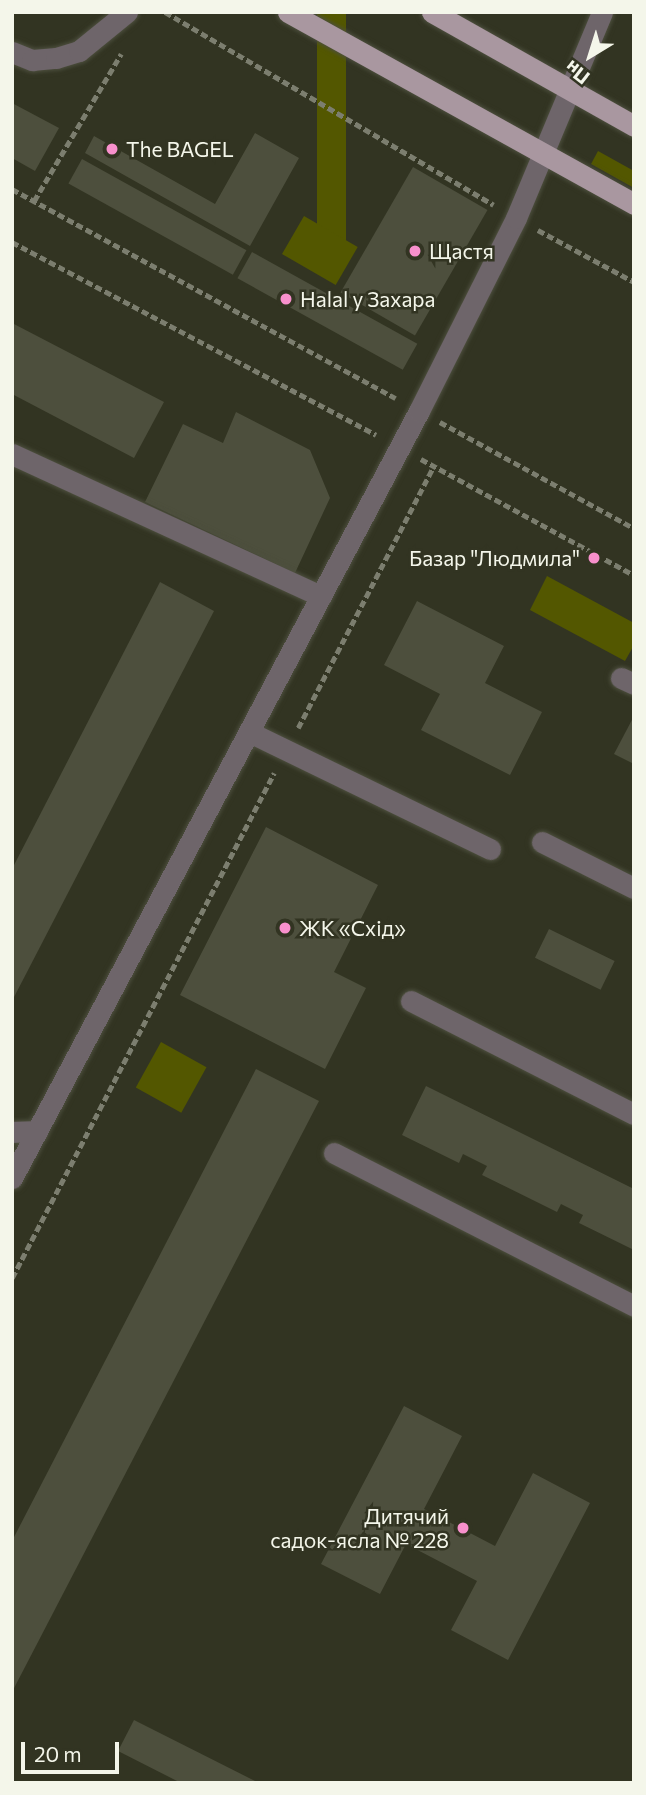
<!DOCTYPE html>
<meta charset="utf-8">
<style>
body{margin:0}
#map{position:relative;width:646px;height:1795px;overflow:hidden;background:#323422;font-family:Commissioner,sans-serif}
div>[style]{position:absolute}
.green>*{inset:0;background:#535700;transform-origin:0 0}
.building>*{inset:0;background:#4d4f3d;transform-origin:0 0}
.path>*{height:4.5px;margin-top:-2.25px;transform-origin:0;background:repeating-linear-gradient(90deg,#7c7e6f 0 7px,transparent 0 10.5px)}
.roads{filter:drop-shadow(0 0 2px #4d4f3e) drop-shadow(0 0 2px #4d4f3e)}
.minor>*{height:21px;margin:-10.5px;padding:0 10.5px;transform-origin:10.5px;border-radius:10.5px;background:#6e656a}
.major>*{height:21px;margin:-10.5px;padding:0 10.5px;transform-origin:10.5px;border-radius:10.5px;background:#a997a0}
.dots>*{width:19px;height:19px;translate:-50% -50%;box-sizing:border-box;border:4px solid #323422;border-radius:50%}
span{translate:-50% -50%;white-space:nowrap;text-align:center;line-height:1.15;-webkit-text-stroke:5px #323422;paint-order:stroke}
.poi-label{font-size:21px;color:#f4f6ea}
.left{translate:0 -50%;text-align:left}
.right{translate:-100% -50%;text-align:right}
.frame{position:absolute;inset:0;border:14px solid #f4f6ea;pointer-events:none}
.north{position:absolute;left:555px;top:21px;width:70px;height:70px;-webkit-text-stroke:5px #323422;paint-order:stroke;rotate:218deg;font-size:19px;font-weight:700;line-height:28px;text-align:center;color:#f4f6ea}
.north::after{content:'';display:block;margin:auto;width:24px;height:32px;background:#f4f6ea;clip-path:polygon(50% 0,100% 100%,50% 72%,0 100%)}
.scale{position:absolute;left:21px;top:1742px;width:98px;height:32px;box-sizing:border-box;border:4px solid #f4f6ea;border-top:0;padding-left:9px;font-size:21px;line-height:24px;white-space:nowrap;color:#f4f6ea;-webkit-text-stroke:5px #323422;paint-order:stroke}
</style>
<div id="map">
<div class="green">
<div style="left:317px;top:12px;width:29px;height:242px"></div>
<div style="clip-path:polygon(598px 151px,634px 171px,634px 188px,591px 164px)"></div>
<div style="left:304px;top:216px;width:62px;height:44px;rotate:30deg"></div>
<div style="clip-path:polygon(547px 576px,634px 623px,634px 645px,625px 661px,530px 610px)"></div>
<div style="left:161px;top:1042px;width:52px;height:52px;rotate:29deg"></div>
</div>
<div class="building">
<div style="clip-path:polygon(12px 103px,59px 128px,35px 171px,12px 158px)"></div>
<div style="clip-path:polygon(255px 133px,299px 158px,250px 246px,85px 153px,94px 136px,215px 204px)"></div>
<div style="left:82px;top:159px;width:188px;height:28px;rotate:29deg"></div>
<div style="left:413px;top:167px;width:86px;height:145px;rotate:30deg"></div>
<div style="left:252px;top:252px;width:189px;height:30px;rotate:29deg"></div>
<div style="clip-path:polygon(12px 323px,164px 402px,134px 458px,12px 394px)"></div>
<div style="clip-path:polygon(236px 412px,310px 450px,330px 498px,295px 573px,145px 502px,183px 424px,223px 443px)"></div>
<div style="clip-path:polygon(160px 582px,214px 611px,12px 1001px,12px 869px)"></div>
<div style="clip-path:polygon(417px 601px,504px 646px,485px 683px,542px 712px,510px 775px,421px 730px,440px 694px,384px 665px)"></div>
<div style="clip-path:polygon(634px 716px,634px 764px,614px 754px)"></div>
<div style="clip-path:polygon(266px 827px,378px 885px,334px 972px,366px 988px,325px 1069px,180px 995px)"></div>
<div style="left:549px;top:929px;width:73px;height:32px;rotate:26deg"></div>
<div style="clip-path:polygon(256px 1069px,319px 1101px,12px 1692px,12px 1541px)"></div>
<div style="clip-path:polygon(426px 1086px,634px 1189px,634px 1250px,579px 1223px,583px 1215px,561px 1204px,557px 1212px,482px 1175px,487px 1166px,463px 1154px,459px 1163px,402px 1135px)"></div>
<div style="clip-path:polygon(404px 1406px,462px 1436px,424px 1509px,495px 1546px,533px 1473px,590px 1503px,508px 1660px,451px 1630px,477px 1581px,406px 1544px,380px 1594px,321px 1564px)"></div>
<div style="clip-path:polygon(134px 1720px,259px 1783px,181px 1783px,118px 1751px)"></div>
</div>
<div class="path">
<div style="left:165px;top:12px;width:381px;rotate:30.4deg"></div>
<div style="left:12px;top:189px;width:437px;rotate:28.6deg"></div>
<div style="left:34px;top:201px;width:171px;rotate:-59.4deg"></div>
<div style="left:538px;top:230px;width:109px;rotate:28.4deg"></div>
<div style="left:12px;top:242px;width:412px;rotate:27.9deg"></div>
<div style="left:440px;top:422px;width:221px;rotate:28.7deg"></div>
<div style="left:421px;top:459px;width:243px;rotate:28.6deg"></div>
<div style="left:298px;top:728px;width:295px;rotate:-62.6deg"></div>
<div style="left:12px;top:1278px;width:569px;rotate:-62.58deg"></div>
</div>
<div class="roads">
<div class="minor">
<div style="left:12px;top:52px;width:22px;rotate:22deg"></div>
<div style="left:32px;top:60px;width:24px;rotate:-5deg"></div>
<div style="left:56px;top:58px;width:24px;rotate:-17deg"></div>
<div style="left:79px;top:51px;width:62px;rotate:-39.1deg"></div>
<div style="left:12px;top:454px;width:340px;rotate:24.7deg"></div>
<div style="left:621px;top:678px;width:14px;rotate:25deg"></div>
<div style="left:249px;top:732px;width:268px;rotate:25.9deg"></div>
<div style="left:542px;top:842px;width:103px;rotate:26.6deg"></div>
<div style="left:411px;top:1001px;width:250px;rotate:26.9deg"></div>
<div style="left:12px;top:1132px;width:25px;rotate:-2deg"></div>
<div style="left:334px;top:1153px;width:337px;rotate:27deg"></div>
<div style="left:12px;top:1178px;width:868px;rotate:-62.05deg"></div>
<div style="left:419px;top:411px;width:216px;rotate:-63.3deg"></div>
<div style="left:516px;top:218px;width:223px;rotate:-67.3deg"></div>
</div>
<div class="major">
<div style="left:288px;top:12px;width:396px;rotate:29deg"></div>
<div style="left:432px;top:12px;width:232px;rotate:29.4deg"></div>
</div>
</div>
<div class="dots">
<div style="left:112px;top:149px;background:#f890cc"></div>
<div style="left:415px;top:251px;background:#f890cc"></div>
<div style="left:286px;top:299px;background:#f890cc"></div>
<div style="left:594px;top:558px;background:#f890cc"></div>
<div style="left:285px;top:928px;background:#f890cc"></div>
<div style="left:463px;top:1528px;background:#f890cc"></div>
</div>
<div class="poi-label">
<span class="left" style="left:126px;top:149px">The BAGEL</span>
<span class="left" style="left:429px;top:251px">Щастя</span>
<span class="left" style="left:300px;top:299px">Halal у Захара</span>
<span class="right" style="left:580px;top:558px">Базар "Людмила"</span>
<span class="left" style="left:299px;top:928px">ЖК «Схід»</span>
<span class="right" style="left:449px;top:1528px">Дитячий<br>садок-ясла № 228</span>
</div>
<div class="frame"></div>
<div class="north">Пн</div>
<div class="scale">20 m</div>
</div>
